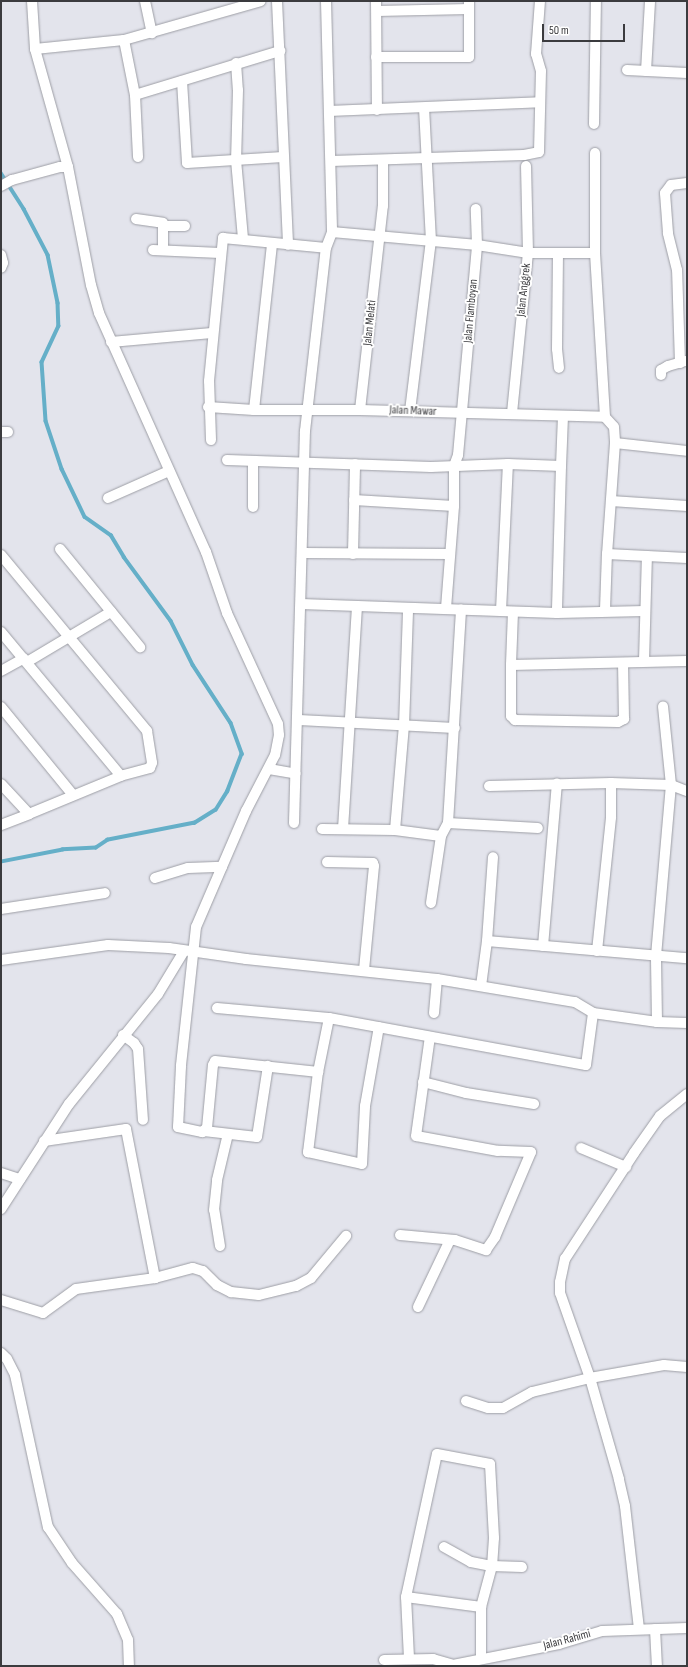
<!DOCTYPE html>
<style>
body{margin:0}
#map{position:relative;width:688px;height:1667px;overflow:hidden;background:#e3e4ec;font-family:"Sofia Sans Condensed",sans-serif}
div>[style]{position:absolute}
.stream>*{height:3.5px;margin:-1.75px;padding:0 1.75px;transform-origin:1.75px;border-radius:1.75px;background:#65afc8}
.roads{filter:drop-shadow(0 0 1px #9d9ea5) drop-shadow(0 0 1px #9d9ea5)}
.street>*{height:10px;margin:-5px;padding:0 5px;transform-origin:5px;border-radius:5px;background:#fff}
span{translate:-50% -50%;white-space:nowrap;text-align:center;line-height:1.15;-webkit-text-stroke:4px #fff;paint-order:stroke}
.street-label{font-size:12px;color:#3b3b3e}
.frame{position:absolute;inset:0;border:2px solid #3b3b3e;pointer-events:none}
.scale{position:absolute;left:542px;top:24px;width:83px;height:18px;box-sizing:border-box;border:2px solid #3b3b3e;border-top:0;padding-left:5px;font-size:12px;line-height:14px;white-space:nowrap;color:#3b3b3e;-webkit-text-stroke:3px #fff;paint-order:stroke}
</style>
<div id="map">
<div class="stream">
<div style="left:1px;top:173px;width:43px;rotate:57.4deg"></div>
<div style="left:24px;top:209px;width:52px;rotate:62.4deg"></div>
<div style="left:48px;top:255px;width:49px;rotate:78.2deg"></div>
<div style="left:58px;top:303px;width:23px;rotate:88deg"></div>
<div style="left:59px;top:326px;width:40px;rotate:115deg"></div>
<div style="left:42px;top:362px;width:59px;rotate:86.1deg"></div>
<div style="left:46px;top:421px;width:51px;rotate:71.6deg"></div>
<div style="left:62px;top:469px;width:53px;rotate:64.4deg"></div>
<div style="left:85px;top:517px;width:32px;rotate:35deg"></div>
<div style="left:111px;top:535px;width:26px;rotate:59deg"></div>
<div style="left:124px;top:557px;width:79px;rotate:53.7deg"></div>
<div style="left:171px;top:621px;width:49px;rotate:63.4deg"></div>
<div style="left:193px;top:665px;width:69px;rotate:56.8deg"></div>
<div style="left:231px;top:723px;width:33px;rotate:70deg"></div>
<div style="left:242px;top:754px;width:40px;rotate:111deg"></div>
<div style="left:228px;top:791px;width:22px;rotate:122deg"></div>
<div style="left:216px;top:810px;width:25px;rotate:148deg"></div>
<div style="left:195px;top:823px;width:89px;rotate:168.9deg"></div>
<div style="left:108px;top:840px;width:14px;rotate:146deg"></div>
<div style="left:96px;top:848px;width:33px;rotate:177deg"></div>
<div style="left:63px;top:850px;width:63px;rotate:169deg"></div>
</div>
<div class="roads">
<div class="street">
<div style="left:32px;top:1px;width:48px;rotate:86.4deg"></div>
<div style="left:35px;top:49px;width:123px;rotate:74.4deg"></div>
<div style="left:68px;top:167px;width:120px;rotate:79deg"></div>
<div style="left:91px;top:285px;width:29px;rotate:74deg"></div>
<div style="left:99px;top:313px;width:262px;rotate:65.9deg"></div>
<div style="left:206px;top:552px;width:65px;rotate:71deg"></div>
<div style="left:227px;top:613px;width:122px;rotate:65.3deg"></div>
<div style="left:278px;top:724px;width:11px;rotate:85deg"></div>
<div style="left:279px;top:735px;width:20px;rotate:101deg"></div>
<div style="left:275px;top:755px;width:63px;rotate:117.4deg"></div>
<div style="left:246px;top:811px;width:126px;rotate:113.3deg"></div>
<div style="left:196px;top:927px;width:140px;rotate:96.2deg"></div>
<div style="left:181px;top:1066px;width:61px;rotate:92.8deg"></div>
<div style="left:178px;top:1127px;width:25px;rotate:12deg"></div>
<div style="left:202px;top:1132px;width:6px;rotate:-39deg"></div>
<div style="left:207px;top:1128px;width:63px;rotate:-84.6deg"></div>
<div style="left:213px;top:1065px;width:4px;rotate:-63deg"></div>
<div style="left:215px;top:1061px;width:104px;rotate:6.1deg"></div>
<div style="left:145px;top:1px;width:33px;rotate:78deg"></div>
<div style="left:277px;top:1px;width:244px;rotate:87.4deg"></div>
<div style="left:326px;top:1px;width:231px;rotate:88.5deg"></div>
<div style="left:376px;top:1px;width:109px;rotate:89.5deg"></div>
<div style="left:377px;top:11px;width:92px;rotate:-1.2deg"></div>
<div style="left:124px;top:40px;width:56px;rotate:78.7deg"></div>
<div style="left:135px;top:95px;width:62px;rotate:87.2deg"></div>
<div style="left:35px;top:49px;width:89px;rotate:-5.8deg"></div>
<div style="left:124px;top:40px;width:142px;rotate:-15.9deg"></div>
<div style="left:376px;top:57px;width:93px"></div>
<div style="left:469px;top:57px;width:56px;rotate:-90deg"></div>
<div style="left:236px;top:63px;width:27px;rotate:86deg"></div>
<div style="left:238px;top:90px;width:70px;rotate:91.6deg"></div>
<div style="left:236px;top:160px;width:79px;rotate:84.9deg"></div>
<div style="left:627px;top:70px;width:60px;rotate:2.9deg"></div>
<div style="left:646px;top:71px;width:70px;rotate:-86.7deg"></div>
<div style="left:182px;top:81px;width:82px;rotate:86.5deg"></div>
<div style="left:187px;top:163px;width:96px;rotate:-3.6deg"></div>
<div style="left:135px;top:95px;width:152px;rotate:-16.9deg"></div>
<div style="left:329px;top:111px;width:211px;rotate:-2.4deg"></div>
<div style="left:594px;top:124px;width:123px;rotate:-89.1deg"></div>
<div style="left:595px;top:153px;width:100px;rotate:90deg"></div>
<div style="left:331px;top:161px;width:193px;rotate:-1.8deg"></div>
<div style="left:524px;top:155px;width:15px;rotate:-11deg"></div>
<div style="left:539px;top:152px;width:81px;rotate:-88.6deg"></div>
<div style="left:541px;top:71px;width:18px;rotate:-106deg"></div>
<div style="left:536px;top:54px;width:53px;rotate:-85.7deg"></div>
<div style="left:1px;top:186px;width:13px;rotate:-29deg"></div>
<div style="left:12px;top:180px;width:50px;rotate:-15.2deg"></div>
<div style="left:60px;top:167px;width:8px"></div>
<div style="left:136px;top:219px;width:27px;rotate:8deg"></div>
<div style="left:163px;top:223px;width:26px;rotate:90deg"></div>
<div style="left:164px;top:226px;width:21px"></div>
<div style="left:153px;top:250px;width:67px;rotate:2.6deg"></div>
<div style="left:558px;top:253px;width:96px;rotate:90.6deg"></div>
<div style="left:557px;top:349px;width:19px;rotate:84deg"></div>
<div style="left:1px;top:255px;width:8px;rotate:76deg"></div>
<div style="left:3px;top:263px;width:5px;rotate:112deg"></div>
<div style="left:111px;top:342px;width:101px;rotate:-5.1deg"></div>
<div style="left:680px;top:363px;width:93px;rotate:-91.8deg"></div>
<div style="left:677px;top:270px;width:38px;rotate:-104deg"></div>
<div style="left:668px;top:233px;width:40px;rotate:-94.3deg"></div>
<div style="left:665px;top:193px;width:10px;rotate:-53deg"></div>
<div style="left:671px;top:185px;width:16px;rotate:-7deg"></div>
<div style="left:661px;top:375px;width:5px;rotate:-90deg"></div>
<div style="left:661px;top:370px;width:8px;rotate:-30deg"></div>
<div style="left:668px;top:366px;width:18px;rotate:-16deg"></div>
<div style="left:208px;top:407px;width:46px;rotate:3.7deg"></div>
<div style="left:254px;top:410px;width:106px"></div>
<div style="left:360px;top:410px;width:245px;rotate:1.6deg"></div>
<div style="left:605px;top:417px;width:13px;rotate:48deg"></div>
<div style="left:614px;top:427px;width:16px;rotate:86deg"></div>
<div style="left:615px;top:443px;width:72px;rotate:6.3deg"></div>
<div style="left:254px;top:410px;width:168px;rotate:-83.8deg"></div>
<div style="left:360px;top:410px;width:205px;rotate:-83.6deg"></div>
<div style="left:383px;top:206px;width:45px;rotate:-90deg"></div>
<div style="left:410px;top:411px;width:171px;rotate:-83deg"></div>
<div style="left:431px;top:241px;width:133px;rotate:-93deg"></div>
<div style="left:512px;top:413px;width:161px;rotate:-84.3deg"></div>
<div style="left:528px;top:253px;width:87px;rotate:-91.3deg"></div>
<div style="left:1px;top:432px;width:7px"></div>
<div style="left:211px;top:440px;width:59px;rotate:-91.9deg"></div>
<div style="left:209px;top:381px;width:144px;rotate:-84.4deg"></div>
<div style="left:223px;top:238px;width:103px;rotate:5.5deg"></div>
<div style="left:326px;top:248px;width:17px;rotate:-69deg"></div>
<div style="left:332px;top:232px;width:146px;rotate:5.1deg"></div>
<div style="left:477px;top:245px;width:52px;rotate:8.9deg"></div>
<div style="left:528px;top:253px;width:67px"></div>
<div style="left:595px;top:253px;width:164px;rotate:86.5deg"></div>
<div style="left:615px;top:443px;width:111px;rotate:94.1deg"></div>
<div style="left:607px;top:554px;width:80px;rotate:2.9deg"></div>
<div style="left:227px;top:460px;width:204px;rotate:2deg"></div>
<div style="left:431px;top:467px;width:77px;rotate:-2.2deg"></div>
<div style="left:508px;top:464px;width:53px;rotate:2.2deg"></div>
<div style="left:561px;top:466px;width:147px;rotate:91.6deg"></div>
<div style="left:561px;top:466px;width:49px;rotate:-87.7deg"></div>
<div style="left:108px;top:498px;width:67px;rotate:-23.9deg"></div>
<div style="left:354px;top:500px;width:100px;rotate:3.4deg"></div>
<div style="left:611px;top:501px;width:76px;rotate:3.8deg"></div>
<div style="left:253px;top:507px;width:46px;rotate:-90deg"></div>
<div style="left:60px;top:549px;width:127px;rotate:50.8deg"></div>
<div style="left:303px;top:553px;width:146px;rotate:0.4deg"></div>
<div style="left:353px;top:554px;width:90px;rotate:-88.7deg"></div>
<div style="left:1px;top:555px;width:229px;rotate:50.3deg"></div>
<div style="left:147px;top:731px;width:32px;rotate:81deg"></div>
<div style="left:152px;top:763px;width:5px;rotate:112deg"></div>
<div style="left:150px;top:768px;width:30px;rotate:165deg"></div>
<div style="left:121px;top:776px;width:100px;rotate:157.6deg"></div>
<div style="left:29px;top:814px;width:41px;rotate:-133deg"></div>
<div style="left:301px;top:604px;width:256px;rotate:2deg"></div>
<div style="left:557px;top:613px;width:88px;rotate:-1.3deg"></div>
<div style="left:446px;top:608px;width:102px;rotate:-85.5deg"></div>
<div style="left:454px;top:506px;width:40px;rotate:-90deg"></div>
<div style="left:454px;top:466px;width:12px;rotate:-70deg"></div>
<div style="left:458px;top:455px;width:211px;rotate:-84.8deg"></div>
<div style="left:477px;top:245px;width:36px;rotate:-92deg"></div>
<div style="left:605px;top:610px;width:56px;rotate:-88deg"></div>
<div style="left:501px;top:611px;width:147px;rotate:-87.3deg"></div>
<div style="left:513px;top:612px;width:53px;rotate:92.2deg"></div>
<div style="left:511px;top:665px;width:176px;rotate:-1.3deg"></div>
<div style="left:1px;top:632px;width:187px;rotate:50.2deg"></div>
<div style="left:644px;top:661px;width:105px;rotate:-88.4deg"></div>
<div style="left:27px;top:662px;width:98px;rotate:-30.8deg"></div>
<div style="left:511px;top:665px;width:51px;rotate:90deg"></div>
<div style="left:511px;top:716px;width:6px;rotate:45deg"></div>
<div style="left:515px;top:720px;width:103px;rotate:1.1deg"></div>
<div style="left:618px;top:722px;width:7px;rotate:-27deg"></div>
<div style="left:624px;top:719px;width:56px;rotate:-91deg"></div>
<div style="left:1px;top:671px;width:26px;rotate:-29deg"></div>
<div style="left:1px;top:707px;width:114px;rotate:50.7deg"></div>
<div style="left:299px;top:720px;width:156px;rotate:2.9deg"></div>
<div style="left:269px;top:769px;width:27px;rotate:10deg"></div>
<div style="left:489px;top:786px;width:122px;rotate:-1.4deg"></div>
<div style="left:611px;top:783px;width:60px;rotate:1.9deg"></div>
<div style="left:671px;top:785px;width:17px;rotate:21deg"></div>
<div style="left:294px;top:823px;width:392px;rotate:-88.4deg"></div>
<div style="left:305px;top:431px;width:184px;rotate:-83.5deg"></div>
<div style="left:448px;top:823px;width:90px;rotate:3.2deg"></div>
<div style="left:1px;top:825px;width:30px;rotate:-21deg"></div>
<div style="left:322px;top:829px;width:73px;rotate:0.8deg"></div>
<div style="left:395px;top:830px;width:46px;rotate:7.4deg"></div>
<div style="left:343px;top:829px;width:223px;rotate:-86.4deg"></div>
<div style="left:395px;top:830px;width:104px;rotate:-85.1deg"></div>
<div style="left:404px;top:726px;width:117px;rotate:-88deg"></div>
<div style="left:327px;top:862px;width:46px;rotate:1.2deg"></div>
<div style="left:373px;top:863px;width:3px;rotate:72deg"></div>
<div style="left:374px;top:866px;width:104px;rotate:95.5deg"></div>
<div style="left:155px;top:878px;width:34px;rotate:-17deg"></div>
<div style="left:188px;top:868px;width:34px;rotate:-2deg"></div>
<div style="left:431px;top:903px;width:68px;rotate:-81.5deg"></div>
<div style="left:441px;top:836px;width:15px;rotate:-62deg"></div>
<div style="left:448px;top:823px;width:214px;rotate:-86.5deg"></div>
<div style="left:1px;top:909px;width:105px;rotate:-8.7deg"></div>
<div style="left:487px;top:941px;width:84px;rotate:-85.9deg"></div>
<div style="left:543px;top:946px;width:163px;rotate:-85.1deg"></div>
<div style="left:597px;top:951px;width:135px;rotate:-84deg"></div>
<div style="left:611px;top:817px;width:34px;rotate:-90deg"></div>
<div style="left:1px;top:960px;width:108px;rotate:-8deg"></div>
<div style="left:108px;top:945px;width:61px;rotate:2.8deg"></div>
<div style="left:169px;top:948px;width:78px;rotate:8.1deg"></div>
<div style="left:246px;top:959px;width:192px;rotate:6deg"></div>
<div style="left:437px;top:979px;width:140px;rotate:9.5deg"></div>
<div style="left:575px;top:1002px;width:21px;rotate:31deg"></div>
<div style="left:593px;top:1013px;width:65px;rotate:8deg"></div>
<div style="left:657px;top:1022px;width:30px;rotate:2deg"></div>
<div style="left:481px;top:986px;width:45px;rotate:-82.4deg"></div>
<div style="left:487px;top:941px;width:201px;rotate:4.9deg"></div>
<div style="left:217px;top:1008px;width:112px;rotate:5.1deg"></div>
<div style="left:329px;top:1018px;width:261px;rotate:10.4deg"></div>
<div style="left:586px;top:1065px;width:52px;rotate:-82.3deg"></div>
<div style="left:434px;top:1013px;width:34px;rotate:-85deg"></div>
<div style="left:329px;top:1018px;width:55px;rotate:101.5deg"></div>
<div style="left:318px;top:1072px;width:81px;rotate:97.1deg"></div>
<div style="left:308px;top:1152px;width:55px;rotate:12.5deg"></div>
<div style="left:362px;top:1164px;width:58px;rotate:-87deg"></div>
<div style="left:365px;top:1106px;width:80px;rotate:-80deg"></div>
<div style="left:657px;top:1022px;width:66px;rotate:-90.9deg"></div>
<div style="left:656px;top:956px;width:172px;rotate:-85deg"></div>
<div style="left:671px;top:785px;width:79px;rotate:-95.8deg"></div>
<div style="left:123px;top:1035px;width:14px;rotate:36deg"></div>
<div style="left:134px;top:1043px;width:7px;rotate:56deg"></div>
<div style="left:138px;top:1049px;width:71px;rotate:86deg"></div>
<div style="left:423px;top:1082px;width:44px;rotate:14.3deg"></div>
<div style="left:466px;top:1093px;width:69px;rotate:9.2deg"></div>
<div style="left:204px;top:1131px;width:53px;rotate:6.5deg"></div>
<div style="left:257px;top:1137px;width:72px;rotate:-81.2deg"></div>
<div style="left:44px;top:1141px;width:83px;rotate:-8.3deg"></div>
<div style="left:126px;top:1129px;width:152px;rotate:79deg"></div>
<div style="left:581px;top:1148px;width:49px;rotate:22.9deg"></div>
<div style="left:1px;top:1173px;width:20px;rotate:18deg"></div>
<div style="left:1px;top:1209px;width:125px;rotate:-57.1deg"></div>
<div style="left:69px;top:1104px;width:141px;rotate:-51deg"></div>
<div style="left:158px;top:994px;width:50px;rotate:-58.8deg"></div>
<div style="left:400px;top:1235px;width:55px;rotate:5.2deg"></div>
<div style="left:455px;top:1240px;width:33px;rotate:18deg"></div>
<div style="left:486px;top:1250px;width:16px;rotate:-55deg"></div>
<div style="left:495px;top:1237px;width:92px;rotate:-67deg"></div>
<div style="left:531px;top:1152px;width:33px;rotate:-178deg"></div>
<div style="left:498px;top:1151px;width:83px;rotate:-169.6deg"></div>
<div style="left:416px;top:1136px;width:100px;rotate:-82deg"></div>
<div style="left:220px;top:1246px;width:36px;rotate:-99deg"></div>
<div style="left:214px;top:1210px;width:30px;rotate:-84deg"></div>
<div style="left:217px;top:1180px;width:47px;rotate:-76.6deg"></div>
<div style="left:1px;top:1300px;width:44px;rotate:17.2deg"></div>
<div style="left:43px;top:1313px;width:41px;rotate:-36deg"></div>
<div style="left:76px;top:1289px;width:80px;rotate:-7.9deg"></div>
<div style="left:155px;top:1278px;width:39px;rotate:-15deg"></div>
<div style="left:193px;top:1268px;width:10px;rotate:17deg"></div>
<div style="left:203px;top:1271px;width:20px;rotate:45deg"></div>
<div style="left:217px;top:1285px;width:16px;rotate:27deg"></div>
<div style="left:231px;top:1292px;width:28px;rotate:6deg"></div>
<div style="left:259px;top:1295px;width:38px;rotate:-14deg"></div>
<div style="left:296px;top:1286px;width:17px;rotate:-28deg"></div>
<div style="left:311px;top:1278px;width:55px;rotate:-50.2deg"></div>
<div style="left:418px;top:1307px;width:74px;rotate:-64.5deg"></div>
<div style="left:1px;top:1353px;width:8px;rotate:45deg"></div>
<div style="left:7px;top:1359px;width:18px;rotate:63deg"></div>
<div style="left:15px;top:1375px;width:156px;rotate:77.8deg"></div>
<div style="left:48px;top:1527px;width:43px;rotate:56.3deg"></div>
<div style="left:72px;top:1563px;width:68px;rotate:48.6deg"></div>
<div style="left:117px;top:1614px;width:28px;rotate:67deg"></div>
<div style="left:128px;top:1640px;width:26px;rotate:88deg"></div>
<div style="left:466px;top:1401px;width:23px;rotate:18deg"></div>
<div style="left:488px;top:1408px;width:15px"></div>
<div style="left:503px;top:1408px;width:33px;rotate:-29deg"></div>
<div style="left:532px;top:1392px;width:60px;rotate:-13.6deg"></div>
<div style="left:590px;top:1378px;width:75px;rotate:-10deg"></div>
<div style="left:664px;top:1365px;width:23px;rotate:5deg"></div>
<div style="left:444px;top:1547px;width:31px;rotate:29deg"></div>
<div style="left:471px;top:1562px;width:21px;rotate:11deg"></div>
<div style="left:492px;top:1566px;width:30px;rotate:2deg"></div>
<div style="left:406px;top:1597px;width:146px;rotate:-77.8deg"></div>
<div style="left:437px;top:1454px;width:54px;rotate:10.7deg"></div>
<div style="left:490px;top:1464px;width:74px;rotate:86.9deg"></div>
<div style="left:494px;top:1538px;width:28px;rotate:94deg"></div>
<div style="left:492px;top:1566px;width:42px;rotate:105deg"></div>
<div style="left:481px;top:1607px;width:51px;rotate:90deg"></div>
<div style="left:639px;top:1629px;width:124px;rotate:-96.5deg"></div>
<div style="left:625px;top:1506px;width:28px;rotate:-103deg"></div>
<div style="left:619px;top:1479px;width:105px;rotate:-106deg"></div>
<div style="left:590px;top:1378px;width:90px;rotate:-109.4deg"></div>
<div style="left:560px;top:1293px;width:11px;rotate:-90deg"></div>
<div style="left:560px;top:1282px;width:24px;rotate:-78deg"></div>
<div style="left:565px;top:1259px;width:126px;rotate:-56.9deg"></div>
<div style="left:634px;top:1153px;width:45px;rotate:-54.9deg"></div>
<div style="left:660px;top:1116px;width:35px;rotate:-39deg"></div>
<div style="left:655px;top:1629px;width:37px;rotate:87deg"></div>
<div style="left:409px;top:1658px;width:61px;rotate:-92.8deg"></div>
<div style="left:406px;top:1597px;width:76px;rotate:7.6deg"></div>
<div style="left:384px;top:1660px;width:49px;rotate:-1.2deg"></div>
<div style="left:433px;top:1659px;width:19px;rotate:16deg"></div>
<div style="left:448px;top:1666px;width:113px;rotate:-11.2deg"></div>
<div style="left:559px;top:1644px;width:45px;rotate:-16.8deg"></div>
<div style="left:602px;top:1631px;width:85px;rotate:-2deg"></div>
</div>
</div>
<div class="street-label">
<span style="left:524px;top:290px;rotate:-84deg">Jalan Anggrek</span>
<span style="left:471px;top:311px;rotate:-85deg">Jalan Flamboyan</span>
<span style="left:370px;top:323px;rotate:-84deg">Jalan Melati</span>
<span style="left:413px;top:411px;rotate:2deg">Jalan Mawar</span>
<span style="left:567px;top:1640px;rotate:-15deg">Jalan Rahimi</span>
</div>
<div class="frame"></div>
<div class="scale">50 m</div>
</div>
